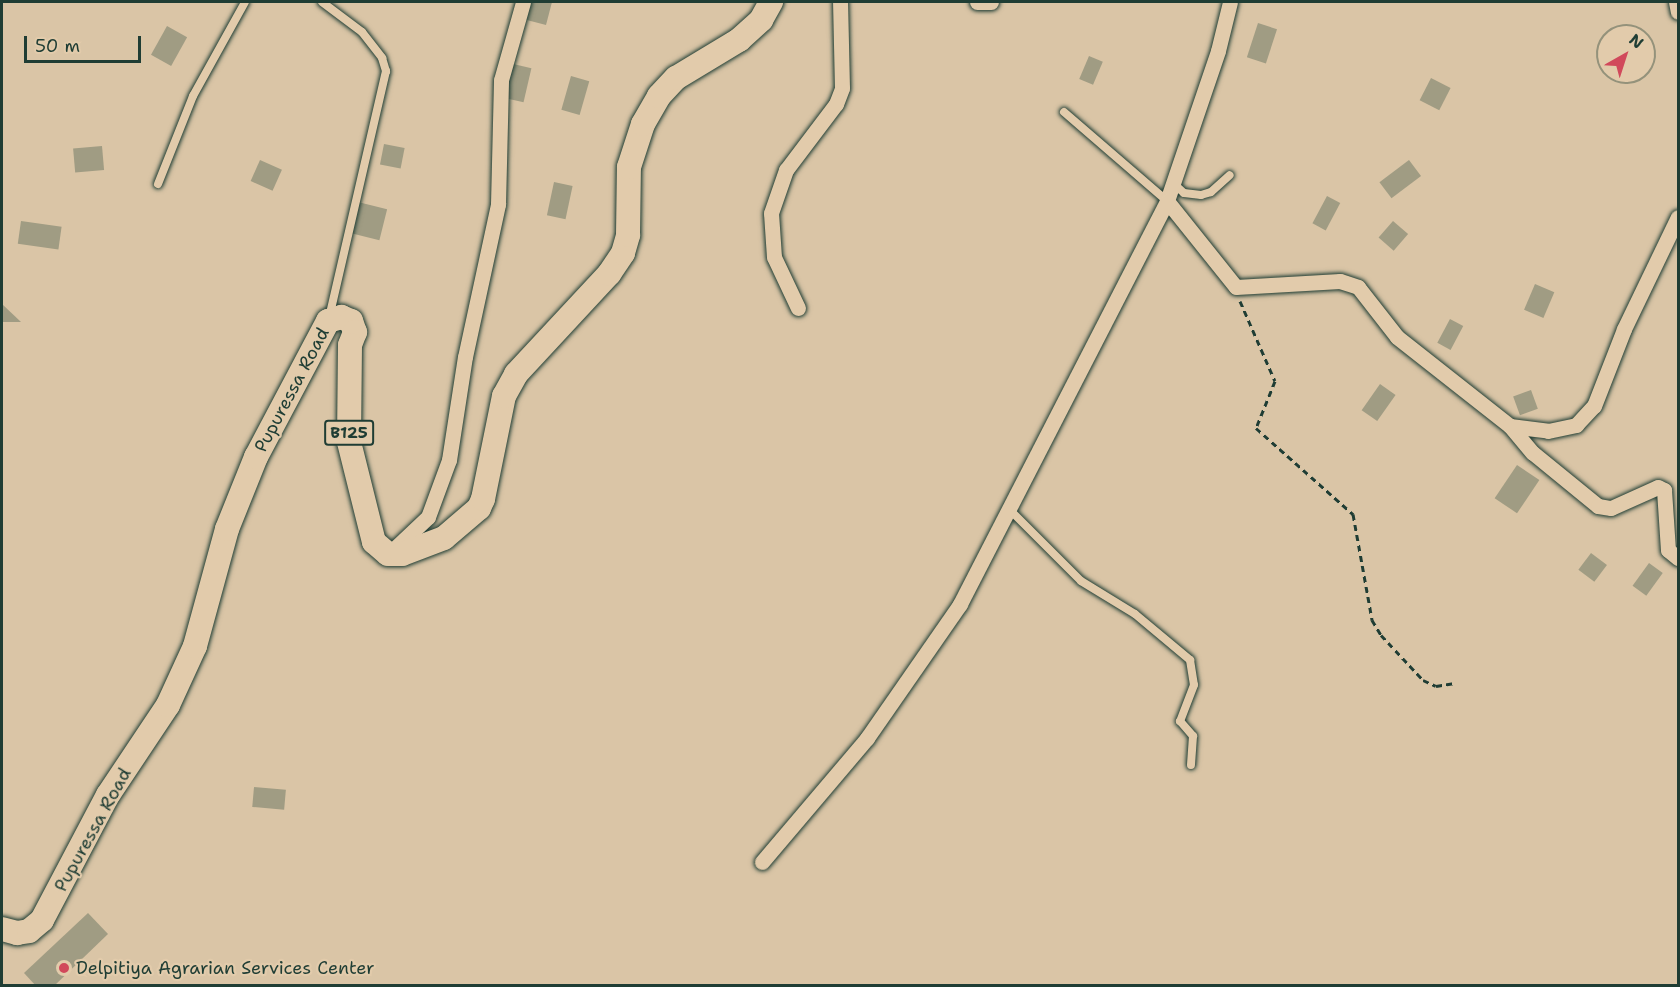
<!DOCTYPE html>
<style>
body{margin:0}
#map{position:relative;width:1680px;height:987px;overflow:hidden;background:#dac5a6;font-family:"Shantell Sans",sans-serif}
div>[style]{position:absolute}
.building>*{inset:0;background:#a09c83;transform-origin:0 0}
.path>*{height:3px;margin-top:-1.5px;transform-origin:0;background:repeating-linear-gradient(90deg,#1f3d34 0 6px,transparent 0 10.5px)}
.roads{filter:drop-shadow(0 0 2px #1f3d34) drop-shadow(0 0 2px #1f3d34)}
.lane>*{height:8px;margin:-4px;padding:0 4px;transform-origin:4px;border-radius:4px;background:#e2cbab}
.street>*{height:15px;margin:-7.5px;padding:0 7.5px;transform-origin:7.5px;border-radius:7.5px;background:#e2cbab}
.primary>*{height:24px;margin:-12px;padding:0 12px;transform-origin:12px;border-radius:12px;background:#e2cbab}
.dots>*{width:16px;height:16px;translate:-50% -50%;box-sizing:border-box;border:3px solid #e2cbab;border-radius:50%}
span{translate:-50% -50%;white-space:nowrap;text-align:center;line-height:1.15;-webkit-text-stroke:4.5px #e2cbab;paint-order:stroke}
.shield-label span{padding:2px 4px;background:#e2cbab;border:2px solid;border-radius:4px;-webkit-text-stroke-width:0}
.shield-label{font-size:16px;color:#1f3d34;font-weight:700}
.street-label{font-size:18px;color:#1f3d34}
.poi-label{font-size:18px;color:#1f3d34}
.left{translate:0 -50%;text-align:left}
.frame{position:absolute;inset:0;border:3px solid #1f3d34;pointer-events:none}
.north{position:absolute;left:1596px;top:24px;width:60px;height:60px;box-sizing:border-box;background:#e2cbab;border:2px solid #94927b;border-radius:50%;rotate:39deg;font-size:16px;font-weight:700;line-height:24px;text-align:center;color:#1f3d34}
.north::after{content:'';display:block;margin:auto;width:21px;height:27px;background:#d1495b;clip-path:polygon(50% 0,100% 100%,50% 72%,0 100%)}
.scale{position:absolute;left:24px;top:36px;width:117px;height:27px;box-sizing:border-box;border:3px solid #1f3d34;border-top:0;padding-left:8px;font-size:18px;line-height:21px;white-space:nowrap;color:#1f3d34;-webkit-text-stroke:4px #e2cbab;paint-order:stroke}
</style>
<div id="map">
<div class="building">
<div style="clip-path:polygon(528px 2px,552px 2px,546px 25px,523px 19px)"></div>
<div style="left:1258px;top:23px;width:20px;height:36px;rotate:18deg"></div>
<div style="left:167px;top:26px;width:23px;height:33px;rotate:29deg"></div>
<div style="left:1089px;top:56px;width:15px;height:25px;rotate:23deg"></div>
<div style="left:509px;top:63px;width:23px;height:35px;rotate:13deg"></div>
<div style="left:571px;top:76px;width:19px;height:35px;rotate:16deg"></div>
<div style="left:1431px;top:78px;width:22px;height:25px;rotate:27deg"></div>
<div style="left:384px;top:144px;width:21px;height:21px;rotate:11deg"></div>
<div style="left:102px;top:146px;width:24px;height:29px;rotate:85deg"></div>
<div style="left:260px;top:160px;width:24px;height:23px;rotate:24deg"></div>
<div style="left:1409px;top:160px;width:20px;height:37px;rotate:53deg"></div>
<div style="left:554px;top:182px;width:19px;height:34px;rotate:12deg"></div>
<div style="left:1327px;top:196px;width:15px;height:31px;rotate:28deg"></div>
<div style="left:358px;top:202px;width:30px;height:32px;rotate:14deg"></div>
<div style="left:21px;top:221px;width:41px;height:23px;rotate:8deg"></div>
<div style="left:1393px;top:221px;width:20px;height:22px;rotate:41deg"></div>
<div style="left:1535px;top:284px;width:21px;height:28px;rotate:23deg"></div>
<div style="clip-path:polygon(2px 304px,21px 322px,2px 322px)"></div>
<div style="left:1450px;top:319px;width:15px;height:27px;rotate:28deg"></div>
<div style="left:1380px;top:384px;width:19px;height:32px;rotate:35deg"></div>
<div style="left:1531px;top:390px;width:20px;height:19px;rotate:70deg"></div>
<div style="left:1517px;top:465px;width:27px;height:40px;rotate:34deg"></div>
<div style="left:1591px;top:553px;width:20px;height:21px;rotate:37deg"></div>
<div style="left:1649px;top:563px;width:17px;height:28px;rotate:36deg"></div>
<div style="left:254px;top:787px;width:32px;height:20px;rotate:5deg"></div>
<div style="clip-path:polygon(88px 913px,108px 934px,54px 986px,36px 986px,24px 973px)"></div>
</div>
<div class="path">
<div style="left:1240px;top:301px;width:87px;rotate:66.4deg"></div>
<div style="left:1275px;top:381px;width:51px;rotate:112deg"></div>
<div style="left:1256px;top:428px;width:130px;rotate:41.6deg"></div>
<div style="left:1353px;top:514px;width:108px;rotate:79.8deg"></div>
<div style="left:1372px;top:620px;width:17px;rotate:59deg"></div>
<div style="left:1381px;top:635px;width:62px;rotate:47deg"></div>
<div style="left:1423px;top:680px;width:14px;rotate:25deg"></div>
<div style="left:1436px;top:686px;width:19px;rotate:-9deg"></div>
</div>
<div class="roads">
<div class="lane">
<div style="left:322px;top:2px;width:50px;rotate:36.9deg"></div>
<div style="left:362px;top:32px;width:33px;rotate:52deg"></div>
<div style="left:382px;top:58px;width:14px;rotate:73deg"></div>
<div style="left:386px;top:71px;width:253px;rotate:103deg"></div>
<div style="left:1064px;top:112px;width:136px;rotate:40.8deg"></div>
<div style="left:158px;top:184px;width:95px;rotate:-68.3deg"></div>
<div style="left:193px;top:96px;width:107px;rotate:-61deg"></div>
<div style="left:1174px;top:184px;width:13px;rotate:42deg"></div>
<div style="left:1184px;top:193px;width:17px;rotate:7deg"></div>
<div style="left:1201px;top:195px;width:10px;rotate:-17deg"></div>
<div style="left:1211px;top:192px;width:25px;rotate:-42deg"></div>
<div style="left:1011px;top:511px;width:99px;rotate:45deg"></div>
<div style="left:1081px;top:581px;width:63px;rotate:31.4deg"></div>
<div style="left:1135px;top:614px;width:72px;rotate:39.9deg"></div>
<div style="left:1190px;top:660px;width:25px;rotate:81deg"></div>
<div style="left:1194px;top:685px;width:39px;rotate:111deg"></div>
<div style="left:1180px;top:721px;width:20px;rotate:49deg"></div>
<div style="left:1193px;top:736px;width:29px;rotate:94deg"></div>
</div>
<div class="street">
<div style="left:977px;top:2px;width:14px"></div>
<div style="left:1230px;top:2px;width:50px;rotate:103.8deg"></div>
<div style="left:1218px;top:51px;width:158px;rotate:108.8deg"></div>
<div style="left:1167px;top:201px;width:110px;rotate:51.3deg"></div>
<div style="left:1236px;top:287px;width:104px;rotate:-3.3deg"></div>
<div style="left:1340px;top:281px;width:19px;rotate:18deg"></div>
<div style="left:1358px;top:287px;width:63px;rotate:52deg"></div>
<div style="left:1397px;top:337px;width:144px;rotate:38.2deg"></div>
<div style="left:1510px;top:426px;width:38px;rotate:7deg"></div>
<div style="left:1548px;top:431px;width:29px;rotate:-12deg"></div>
<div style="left:1576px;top:425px;width:26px;rotate:-47deg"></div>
<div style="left:1594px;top:406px;width:83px;rotate:-68.7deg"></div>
<div style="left:1624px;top:329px;width:124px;rotate:-64.3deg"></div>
<div style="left:1676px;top:2px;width:10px;rotate:79deg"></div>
<div style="left:798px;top:308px;width:56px;rotate:-115.2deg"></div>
<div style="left:774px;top:257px;width:44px;rotate:-93.9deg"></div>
<div style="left:771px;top:213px;width:46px;rotate:-70.8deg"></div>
<div style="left:786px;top:170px;width:83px;rotate:-52.9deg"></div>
<div style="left:836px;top:104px;width:17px;rotate:-69deg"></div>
<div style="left:842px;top:88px;width:86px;rotate:-91.3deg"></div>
<div style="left:1510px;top:426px;width:35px;rotate:50deg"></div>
<div style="left:1533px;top:453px;width:84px;rotate:39.2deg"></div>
<div style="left:1598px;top:506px;width:13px;rotate:9deg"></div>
<div style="left:1611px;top:508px;width:51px;rotate:-24.1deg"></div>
<div style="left:1658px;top:487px;width:7px;rotate:27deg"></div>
<div style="left:1664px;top:490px;width:60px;rotate:86.2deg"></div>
<div style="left:1668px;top:550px;width:13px;rotate:39deg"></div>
<div style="left:393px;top:550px;width:48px;rotate:-43.3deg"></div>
<div style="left:428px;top:517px;width:61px;rotate:-69.8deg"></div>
<div style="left:449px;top:460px;width:104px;rotate:-81.2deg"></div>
<div style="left:465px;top:357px;width:157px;rotate:-77.8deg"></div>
<div style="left:498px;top:204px;width:124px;rotate:-88.6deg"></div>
<div style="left:501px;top:80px;width:81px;rotate:-74.2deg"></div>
<div style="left:762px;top:862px;width:162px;rotate:-49.7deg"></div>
<div style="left:867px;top:738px;width:163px;rotate:-55.2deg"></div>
<div style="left:960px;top:604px;width:453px;rotate:-62.8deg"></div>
</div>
<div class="primary">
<div style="left:2px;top:929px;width:16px;rotate:15deg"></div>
<div style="left:17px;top:933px;width:12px;rotate:-9deg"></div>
<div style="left:29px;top:931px;width:17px;rotate:-40deg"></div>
<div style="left:42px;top:920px;width:141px;rotate:-62.2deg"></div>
<div style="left:108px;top:795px;width:108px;rotate:-56.3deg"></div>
<div style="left:168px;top:705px;width:65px;rotate:-65.4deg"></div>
<div style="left:195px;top:646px;width:121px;rotate:-74.7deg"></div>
<div style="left:227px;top:529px;width:78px;rotate:-68.1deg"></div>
<div style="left:256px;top:457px;width:154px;rotate:-62.1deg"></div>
<div style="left:328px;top:321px;width:14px;rotate:-17deg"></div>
<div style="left:341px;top:317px;width:11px;rotate:22deg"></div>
<div style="left:351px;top:321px;width:12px;rotate:70deg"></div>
<div style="left:355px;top:332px;width:14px;rotate:111deg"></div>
<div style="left:350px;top:345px;width:97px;rotate:90.6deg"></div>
<div style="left:349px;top:442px;width:103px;rotate:76deg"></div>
<div style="left:374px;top:542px;width:18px;rotate:41deg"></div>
<div style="left:388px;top:554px;width:14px"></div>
<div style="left:402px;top:554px;width:45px;rotate:-20.9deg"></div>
<div style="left:444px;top:538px;width:46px;rotate:-40.6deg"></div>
<div style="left:479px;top:508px;width:10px;rotate:-66deg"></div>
<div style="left:483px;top:499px;width:105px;rotate:-78.5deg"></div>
<div style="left:504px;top:396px;width:25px;rotate:-61deg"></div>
<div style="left:516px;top:374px;width:137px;rotate:-47.1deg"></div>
<div style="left:609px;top:274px;width:25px;rotate:-56deg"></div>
<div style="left:623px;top:253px;width:19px;rotate:-74deg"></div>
<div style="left:628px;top:235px;width:68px;rotate:-89.2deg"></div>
<div style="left:629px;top:167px;width:45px;rotate:-72deg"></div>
<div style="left:643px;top:124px;width:32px;rotate:-60deg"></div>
<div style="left:659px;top:96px;width:25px;rotate:-47deg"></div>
<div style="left:676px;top:78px;width:74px;rotate:-31.1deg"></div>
<div style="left:739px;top:40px;width:30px;rotate:-42deg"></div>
<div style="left:761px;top:20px;width:21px;rotate:-61deg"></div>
</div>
</div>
<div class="dots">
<div style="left:64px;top:968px;background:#d1495b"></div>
</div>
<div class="shield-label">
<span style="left:349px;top:433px">B125</span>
</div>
<div class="street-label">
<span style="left:292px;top:390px;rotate:-62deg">Pupuressa Road</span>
<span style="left:93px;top:830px;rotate:-61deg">Pupuressa Road</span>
</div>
<div class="poi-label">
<span class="left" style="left:76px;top:968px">Delpitiya Agrarian Services Center</span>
</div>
<div class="frame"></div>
<div class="north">N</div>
<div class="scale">50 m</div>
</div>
